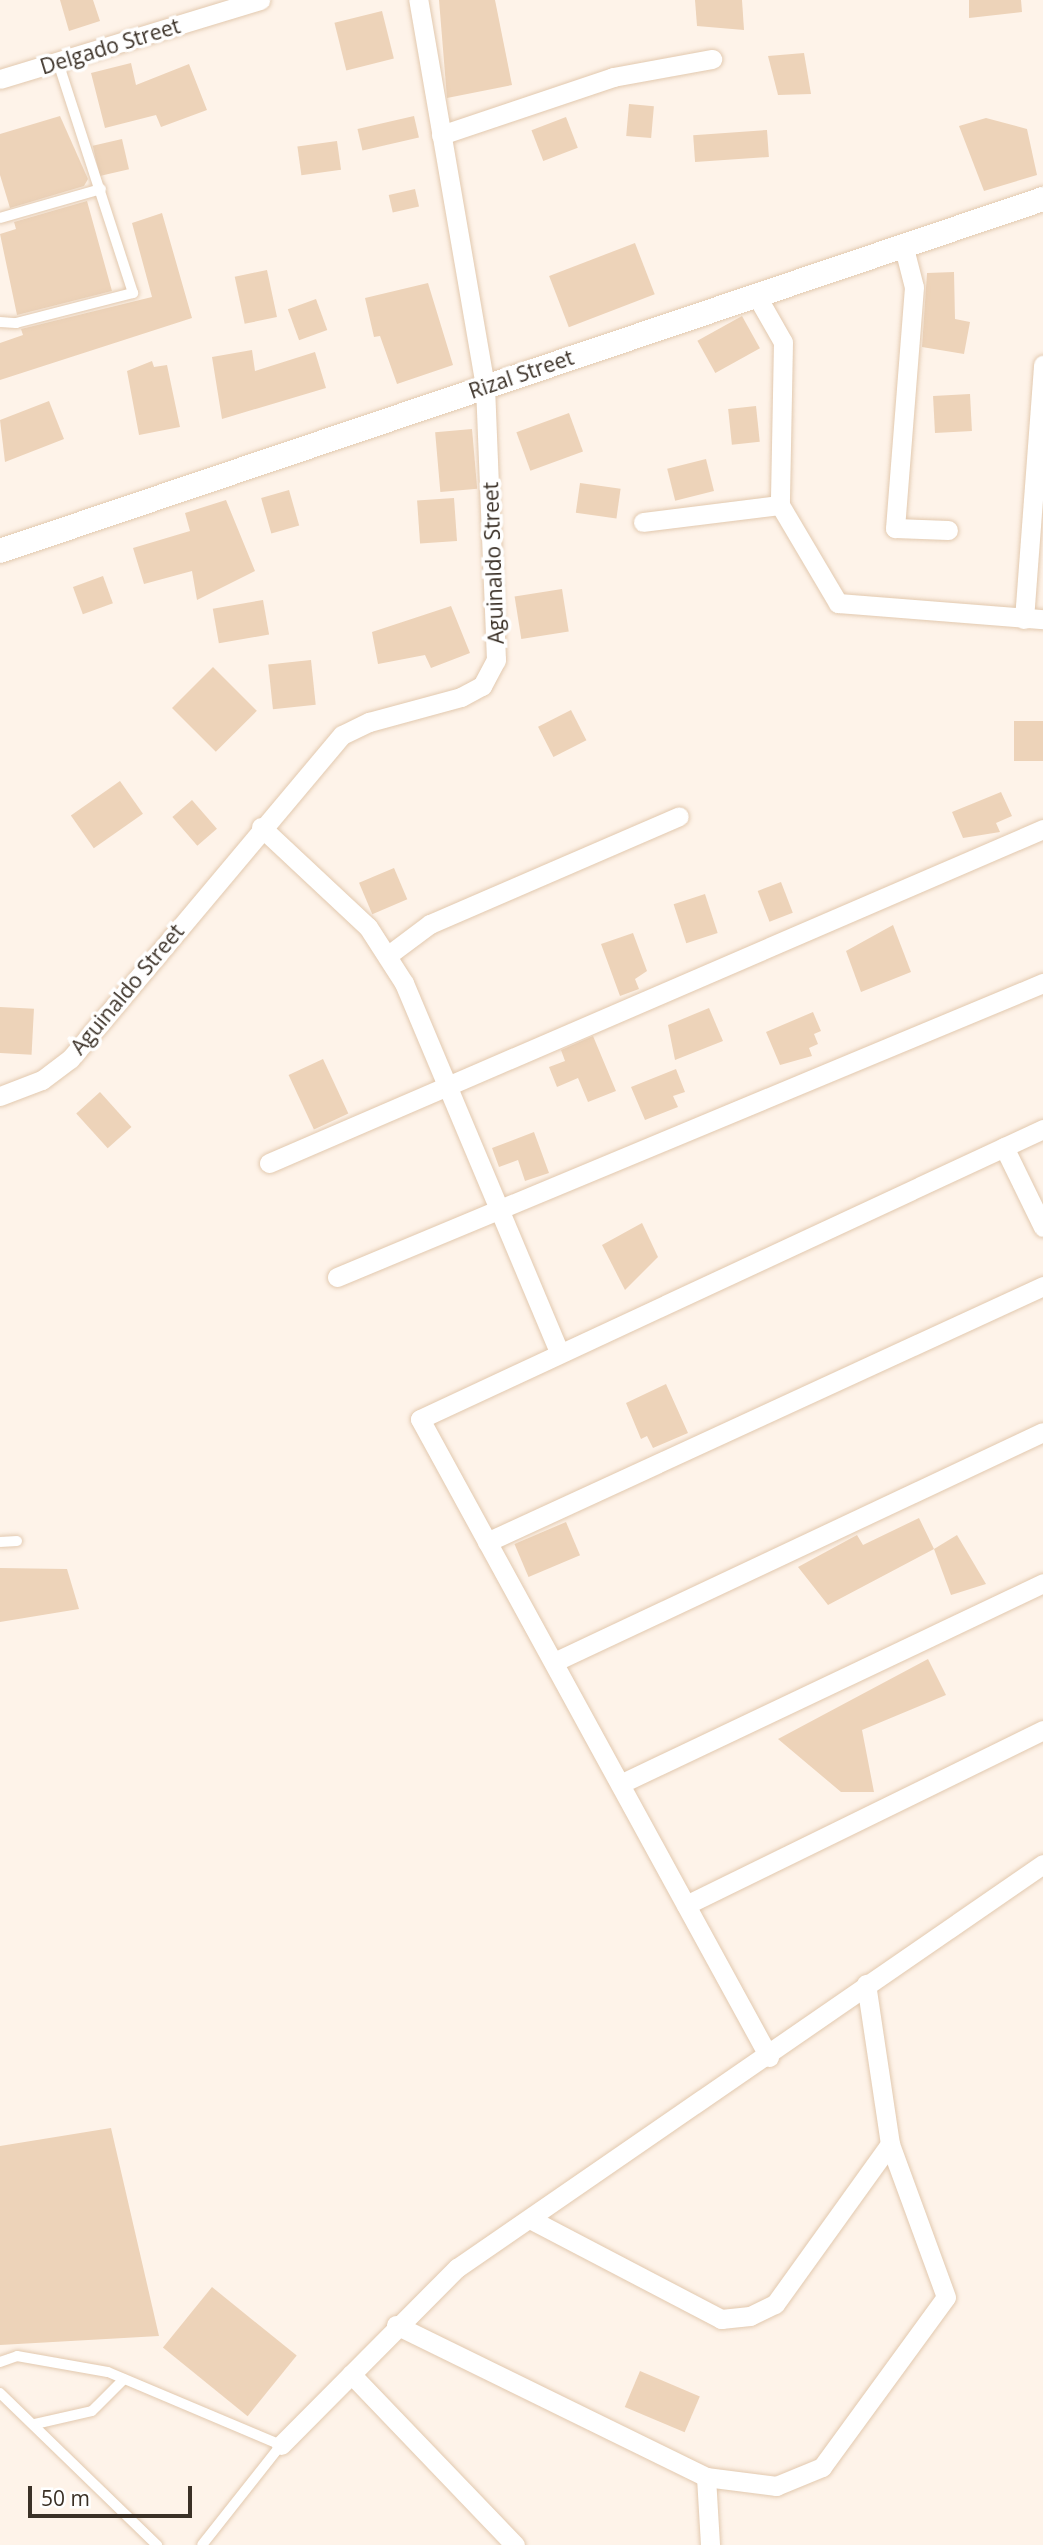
<!DOCTYPE html>
<style>
body{margin:0}
#map{position:relative;width:1043px;height:2545px;overflow:hidden;background:#fef3e9;font-family:"Open Sans",sans-serif}
div>[style]{position:absolute}
.building>*{inset:0;background:#edd3b9;transform-origin:0 0}
.roads{filter:drop-shadow(0 0 2px #e2c9af) drop-shadow(0 0 2px #e2c9af)}
.service>*{height:10px;margin:-5px;padding:0 5px;transform-origin:5px;border-radius:5px;background:#fff}
.minor>*{height:19px;margin:-9.5px;padding:0 9.5px;transform-origin:9.5px;border-radius:9.5px;background:#fff}
.tertiary>*{height:24px;margin:-12px;padding:0 12px;transform-origin:12px;border-radius:12px;background:#fff}
span{translate:-50% -50%;white-space:nowrap;text-align:center;line-height:1.15;-webkit-text-stroke:7px #fff;paint-order:stroke}
.street-label{font-size:21px;color:#3a3026}
.scale{position:absolute;left:28px;top:2486px;width:164px;height:32px;box-sizing:border-box;border:4px solid #3a3026;border-top:0;padding-left:9px;font-size:21px;line-height:24px;white-space:nowrap;color:#3a3026;-webkit-text-stroke:5px #fff;paint-order:stroke}
</style>
<div id="map">
<div class="building">
<div style="clip-path:polygon(60px 0,93px 0,100px 21px,69px 31px)"></div>
<div style="clip-path:polygon(439px 0,495px 0,512px 85px,447px 98px)"></div>
<div style="clip-path:polygon(695px 0,742px 0,744px 30px,697px 26px)"></div>
<div style="clip-path:polygon(969px 0,1021px 0,1022px 12px,969px 18px)"></div>
<div style="left:382px;top:11px;width:49px;height:49px;rotate:76deg"></div>
<div style="clip-path:polygon(804px 53px,811px 94px,778px 95px,768px 56px)"></div>
<div style="clip-path:polygon(131px 63px,136px 85px,189px 64px,207px 110px,161px 127px,156px 115px,105px 128px,91px 73px)"></div>
<div style="left:629px;top:104px;width:25px;height:32px;rotate:5deg"></div>
<div style="clip-path:polygon(60px 116px,88px 179px,84px 186px,10px 208px,0 175px,0 134px)"></div>
<div style="left:414px;top:116px;width:22px;height:58px;rotate:77deg"></div>
<div style="left:566px;top:117px;width:33px;height:37px;rotate:69deg"></div>
<div style="clip-path:polygon(986px 118px,1027px 129px,1037px 175px,984px 191px,959px 126px)"></div>
<div style="left:767px;top:130px;width:27px;height:74px;rotate:86deg"></div>
<div style="left:122px;top:139px;width:31px;height:30px;rotate:77deg"></div>
<div style="left:337px;top:141px;width:29px;height:40px;rotate:82deg"></div>
<div style="left:415px;top:189px;width:18px;height:27px;rotate:77deg"></div>
<div style="clip-path:polygon(87px 201px,112px 291px,17px 315px,0 234px,16px 229px,14px 222px)"></div>
<div style="clip-path:polygon(162px 213px,192px 318px,0 380px,0 343px,23px 335px,21px 329px,152px 297px,132px 223px)"></div>
<div style="left:635px;top:243px;width:55px;height:92px;rotate:69deg"></div>
<div style="left:267px;top:270px;width:48px;height:33px;rotate:78deg"></div>
<div style="clip-path:polygon(954px 272px,955px 319px,970px 322px,964px 354px,922px 347px,927px 273px)"></div>
<div style="clip-path:polygon(428px 283px,453px 365px,397px 384px,380px 336px,374px 337px,365px 298px)"></div>
<div style="left:316px;top:299px;width:33px;height:30px;rotate:70deg"></div>
<div style="left:742px;top:316px;width:37px;height:51px;rotate:61deg"></div>
<div style="clip-path:polygon(252px 350px,255px 371px,315px 352px,326px 388px,222px 419px,212px 357px)"></div>
<div style="clip-path:polygon(152px 361px,154px 367px,167px 365px,180px 427px,139px 435px,127px 371px)"></div>
<div style="left:970px;top:394px;width:37px;height:37px;rotate:87deg"></div>
<div style="clip-path:polygon(49px 401px,64px 439px,5px 462px,0 420px)"></div>
<div style="left:756px;top:406px;width:36px;height:28px;rotate:84deg"></div>
<div style="left:569px;top:413px;width:41px;height:56px;rotate:70deg"></div>
<div style="left:472px;top:429px;width:60px;height:37px;rotate:85deg"></div>
<div style="left:706px;top:459px;width:33px;height:40px;rotate:76deg"></div>
<div style="left:580px;top:483px;width:41px;height:30px;rotate:8deg"></div>
<div style="left:289px;top:490px;width:37px;height:29px;rotate:74deg"></div>
<div style="left:454px;top:498px;width:43px;height:37px;rotate:86deg"></div>
<div style="clip-path:polygon(226px 500px,255px 571px,197px 600px,192px 571px,144px 584px,133px 548px,190px 531px,185px 513px)"></div>
<div style="left:103px;top:576px;width:29px;height:32px;rotate:70deg"></div>
<div style="left:562px;top:589px;width:43px;height:48px;rotate:81deg"></div>
<div style="left:263px;top:600px;width:35px;height:51px;rotate:80deg"></div>
<div style="clip-path:polygon(451px 606px,470px 653px,431px 668px,425px 655px,378px 664px,372px 632px)"></div>
<div style="left:311px;top:660px;width:45px;height:43px;rotate:84deg"></div>
<div style="left:213px;top:667px;width:62px;height:58px;rotate:45deg"></div>
<div style="left:571px;top:710px;width:34px;height:37px;rotate:63deg"></div>
<div style="left:1014px;top:721px;width:29px;height:40px"></div>
<div style="left:120px;top:781px;width:40px;height:60px;rotate:55deg"></div>
<div style="clip-path:polygon(1001px 792px,1012px 816px,996px 823px,1000px 832px,963px 838px,952px 812px)"></div>
<div style="left:192px;top:800px;width:38px;height:26px;rotate:49deg"></div>
<div style="left:394px;top:868px;width:34px;height:38px;rotate:67deg"></div>
<div style="left:781px;top:882px;width:33px;height:25px;rotate:69deg"></div>
<div style="left:705px;top:894px;width:41px;height:33px;rotate:72deg"></div>
<div style="clip-path:polygon(893px 925px,911px 972px,861px 992px,846px 951px)"></div>
<div style="clip-path:polygon(633px 933px,647px 971px,635px 979px,639px 989px,620px 996px,601px 944px)"></div>
<div style="left:0;top:1007px;width:34px;height:46px;rotate:3deg"></div>
<div style="clip-path:polygon(709px 1008px,723px 1041px,675px 1060px,668px 1025px)"></div>
<div style="clip-path:polygon(813px 1012px,821px 1031px,814px 1034px,818px 1044px,809px 1048px,812px 1056px,780px 1065px,766px 1032px)"></div>
<div style="clip-path:polygon(593px 1036px,616px 1091px,588px 1102px,578px 1078px,557px 1087px,549px 1067px,565px 1061px,561px 1050px)"></div>
<div style="left:323px;top:1059px;width:60px;height:38px;rotate:65deg"></div>
<div style="clip-path:polygon(676px 1069px,685px 1092px,673px 1096px,678px 1107px,645px 1120px,631px 1087px)"></div>
<div style="left:100px;top:1092px;width:47px;height:32px;rotate:48deg"></div>
<div style="clip-path:polygon(534px 1132px,549px 1173px,525px 1181px,518px 1160px,499px 1167px,492px 1148px)"></div>
<div style="clip-path:polygon(642px 1223px,658px 1257px,625px 1290px,602px 1245px)"></div>
<div style="clip-path:polygon(666px 1384px,688px 1433px,653px 1448px,647px 1436px,641px 1439px,626px 1403px)"></div>
<div style="clip-path:polygon(919px 1518px,934px 1549px,828px 1605px,798px 1567px,857px 1535px,863px 1545px)"></div>
<div style="left:566px;top:1522px;width:36px;height:56px;rotate:67deg"></div>
<div style="clip-path:polygon(957px 1535px,986px 1584px,951px 1595px,934px 1549px)"></div>
<div style="clip-path:polygon(0 1568px,67px 1569px,79px 1609px,0 1622px)"></div>
<div style="clip-path:polygon(928px 1659px,946px 1695px,862px 1730px,874px 1792px,841px 1792px,778px 1739px)"></div>
<div style="clip-path:polygon(111px 2128px,159px 2336px,0 2345px,0 2146px)"></div>
<div style="left:212px;top:2287px;width:109px;height:78px;rotate:39deg"></div>
<div style="left:640px;top:2371px;width:65px;height:39px;rotate:23deg"></div>
</div>
<div class="roads">
<div class="service">
<div style="left:0;top:218px;width:105px;rotate:-16deg"></div>
<div style="left:0;top:322px;width:16px;rotate:4deg"></div>
<div style="left:16px;top:323px;width:121px;rotate:-14.4deg"></div>
<div style="left:133px;top:293px;width:243px;rotate:-108deg"></div>
<div style="left:0;top:1542px;width:17px;rotate:-3deg"></div>
<div style="left:0;top:2362px;width:18px;rotate:-19deg"></div>
<div style="left:17px;top:2356px;width:92px;rotate:10deg"></div>
<div style="left:108px;top:2372px;width:188px;rotate:22.9deg"></div>
<div style="left:281px;top:2445px;width:127px;rotate:128.3deg"></div>
<div style="left:0;top:2393px;width:219px;rotate:44.1deg"></div>
<div style="left:35px;top:2424px;width:58px;rotate:-12.8deg"></div>
<div style="left:92px;top:2411px;width:45px;rotate:-45deg"></div>
</div>
<div class="minor">
<div style="left:0;top:79px;width:272px;rotate:-16.9deg"></div>
<div style="left:441px;top:135px;width:182px;rotate:-18.6deg"></div>
<div style="left:613px;top:77px;width:101px;rotate:-10.3deg"></div>
<div style="left:903px;top:244px;width:44px;rotate:75.7deg"></div>
<div style="left:914px;top:287px;width:242px;rotate:94.5deg"></div>
<div style="left:895px;top:528px;width:53px;rotate:2.2deg"></div>
<div style="left:755px;top:293px;width:56px;rotate:60.3deg"></div>
<div style="left:783px;top:342px;width:163px;rotate:91.1deg"></div>
<div style="left:643px;top:522px;width:138px;rotate:-7.1deg"></div>
<div style="left:780px;top:505px;width:114px;rotate:59.4deg"></div>
<div style="left:838px;top:603px;width:206px;rotate:4.5deg"></div>
<div style="left:1024px;top:619px;width:255px;rotate:-85.7deg"></div>
<div style="left:261px;top:827px;width:146px;rotate:43.1deg"></div>
<div style="left:368px;top:927px;width:67px;rotate:57.3deg"></div>
<div style="left:404px;top:983px;width:400px;rotate:67.2deg"></div>
<div style="left:387px;top:956px;width:54px;rotate:-36.7deg"></div>
<div style="left:430px;top:924px;width:271px;rotate:-23.4deg"></div>
<div style="left:0;top:1096px;width:45px;rotate:-20.9deg"></div>
<div style="left:42px;top:1080px;width:35px;rotate:-37deg"></div>
<div style="left:70px;top:1059px;width:423px;rotate:-50deg"></div>
<div style="left:342px;top:735px;width:30px;rotate:-26deg"></div>
<div style="left:369px;top:722px;width:95px;rotate:-15.2deg"></div>
<div style="left:461px;top:697px;width:24px;rotate:-28deg"></div>
<div style="left:482px;top:686px;width:30px;rotate:-62deg"></div>
<div style="left:496px;top:660px;width:274px;rotate:-92.3deg"></div>
<div style="left:485px;top:386px;width:392px;rotate:-99.8deg"></div>
<div style="left:1004px;top:1147px;width:89px;rotate:64deg"></div>
<div style="left:269px;top:1163px;width:843px;rotate:-23.34deg"></div>
<div style="left:337px;top:1277px;width:765px;rotate:-22.61deg"></div>
<div style="left:487px;top:1542px;width:612px;rotate:-24.72deg"></div>
<div style="left:554px;top:1662px;width:540px;rotate:-25.19deg"></div>
<div style="left:620px;top:1784px;width:468px;rotate:-25.4deg"></div>
<div style="left:686px;top:1905px;width:398px;rotate:-26.1deg"></div>
<div style="left:769px;top:2057px;width:727px;rotate:-118.68deg"></div>
<div style="left:420px;top:1419px;width:687px;rotate:-24.96deg"></div>
<div style="left:530px;top:2219px;width:216px;rotate:27.6deg"></div>
<div style="left:721px;top:2319px;width:29px;rotate:-6deg"></div>
<div style="left:750px;top:2316px;width:28px;rotate:-26deg"></div>
<div style="left:775px;top:2304px;width:197px;rotate:-54.3deg"></div>
<div style="left:396px;top:2325px;width:345px;rotate:26.1deg"></div>
<div style="left:706px;top:2477px;width:71px;rotate:7.3deg"></div>
<div style="left:776px;top:2486px;width:50px;rotate:-22.4deg"></div>
<div style="left:822px;top:2467px;width:210px;rotate:-53.9deg"></div>
<div style="left:946px;top:2297px;width:163px;rotate:-110.1deg"></div>
<div style="left:890px;top:2144px;width:162px;rotate:-98.5deg"></div>
<div style="left:351px;top:2374px;width:237px;rotate:46.2deg"></div>
<div style="left:281px;top:2445px;width:250px;rotate:-45.2deg"></div>
<div style="left:457px;top:2268px;width:712px;rotate:-34.58deg"></div>
<div style="left:706px;top:2477px;width:68px;rotate:86.6deg"></div>
</div>
<div class="tertiary">
<div style="left:0;top:551px;width:1101px;rotate:-18.65deg"></div>
</div>
</div>
<div class="street-label">
<span style="left:110px;top:46px;rotate:-17deg">Delgado Street</span>
<span style="left:521px;top:374px;rotate:-19deg">Rizal Street</span>
<span style="left:493px;top:563px;rotate:-92deg">Aguinaldo Street</span>
<span style="left:127px;top:989px;rotate:-50deg">Aguinaldo Street</span>
</div>
<div class="scale">50 m</div>
</div>
